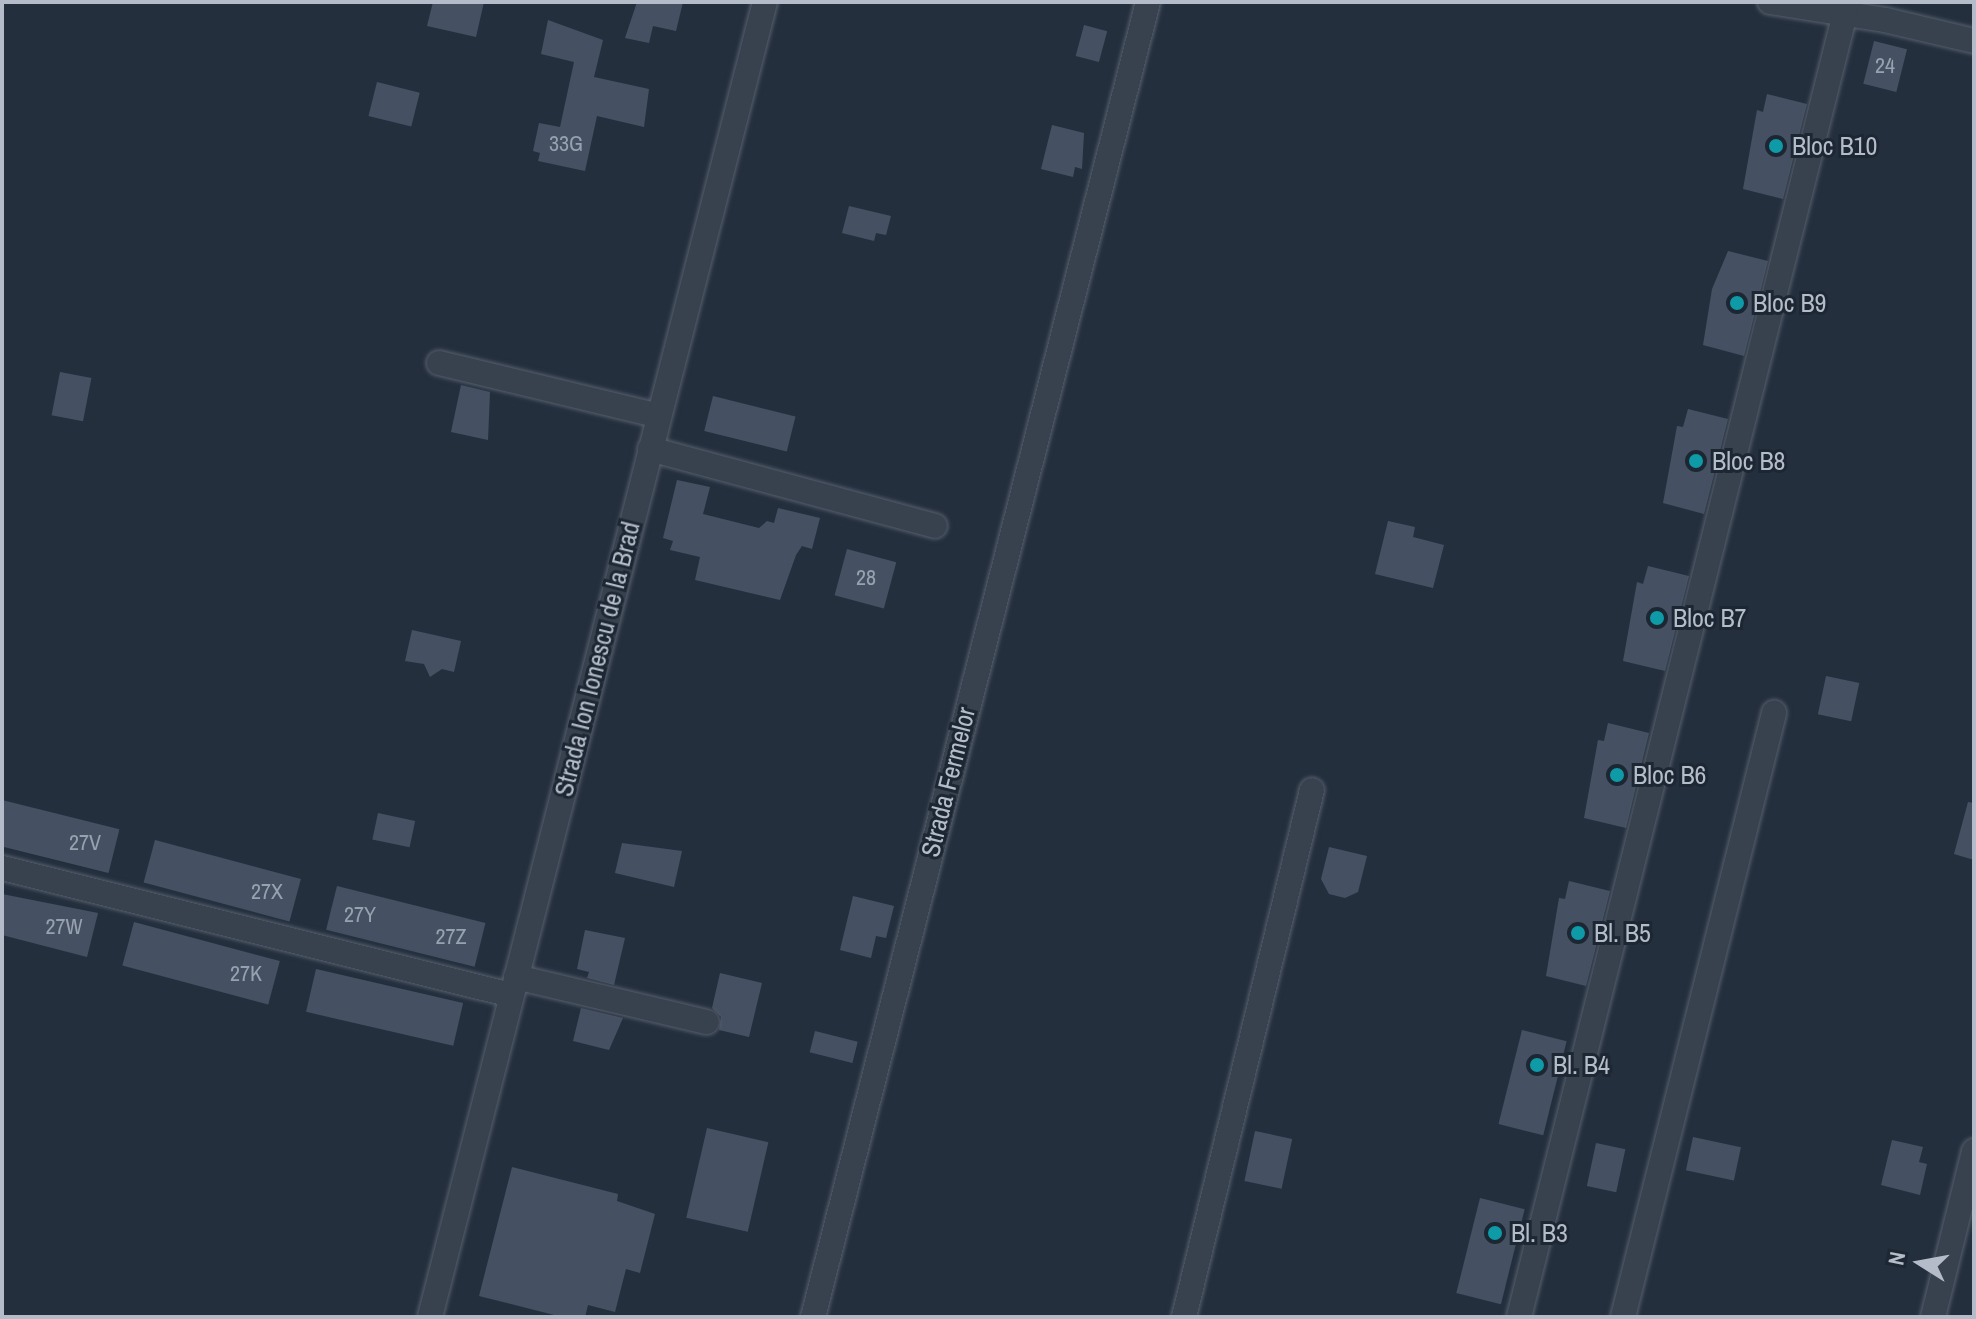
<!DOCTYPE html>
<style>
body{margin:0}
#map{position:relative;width:1976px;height:1319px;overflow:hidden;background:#242f3e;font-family:"Archivo Narrow",sans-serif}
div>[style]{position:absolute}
.building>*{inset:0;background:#455162;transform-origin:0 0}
.roads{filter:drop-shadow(0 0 2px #565f6c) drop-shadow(0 0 2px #565f6c)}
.minor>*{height:24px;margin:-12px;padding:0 12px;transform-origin:12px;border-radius:12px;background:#38414e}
.dots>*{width:22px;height:22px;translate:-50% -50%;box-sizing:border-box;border:4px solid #1d2633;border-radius:50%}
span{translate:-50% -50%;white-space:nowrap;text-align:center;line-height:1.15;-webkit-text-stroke:6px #1d2633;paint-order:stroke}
.number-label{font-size:22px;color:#98a1af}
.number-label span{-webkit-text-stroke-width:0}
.poi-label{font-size:26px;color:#b4bcc9}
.left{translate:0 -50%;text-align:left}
.street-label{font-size:26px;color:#b4bcc9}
.frame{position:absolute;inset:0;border:4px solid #b4bcc9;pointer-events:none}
.north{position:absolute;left:1880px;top:1223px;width:80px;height:80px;-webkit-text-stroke:6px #1d2633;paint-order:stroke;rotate:281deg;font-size:22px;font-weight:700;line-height:32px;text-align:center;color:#b4bcc9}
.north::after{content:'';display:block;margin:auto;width:28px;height:36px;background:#b4bcc9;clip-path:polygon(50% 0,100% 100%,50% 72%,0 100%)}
</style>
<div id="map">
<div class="building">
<div style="clip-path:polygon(433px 2px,484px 2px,476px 37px,427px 26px)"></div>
<div style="clip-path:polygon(637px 2px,683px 2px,676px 31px,653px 26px,649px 43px,625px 38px)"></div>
<div style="clip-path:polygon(548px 20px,603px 40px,594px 77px,649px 89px,644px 127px,597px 116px,585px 171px,538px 161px,540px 153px,533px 151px,539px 123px,560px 127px,574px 62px,541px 54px)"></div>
<div style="left:1084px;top:25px;width:24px;height:32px;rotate:15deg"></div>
<div style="left:1874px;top:41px;width:34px;height:44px;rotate:14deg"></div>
<div style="left:377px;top:82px;width:44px;height:35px;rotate:14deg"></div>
<div style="clip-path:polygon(1767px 94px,1807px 104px,1783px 199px,1743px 189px,1757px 110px,1763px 112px)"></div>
<div style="clip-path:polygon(1052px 125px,1084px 133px,1082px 169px,1075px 167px,1073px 177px,1041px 169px)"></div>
<div style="clip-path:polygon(849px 206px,891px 216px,886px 235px,876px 233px,874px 241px,842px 233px)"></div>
<div style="clip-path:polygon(1728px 251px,1768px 261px,1744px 356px,1703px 345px,1712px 289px)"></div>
<div style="left:60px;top:372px;width:32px;height:44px;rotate:11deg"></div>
<div style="clip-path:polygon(461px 385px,490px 392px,488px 440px,451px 432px)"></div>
<div style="left:713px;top:396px;width:85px;height:36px;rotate:14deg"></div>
<div style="clip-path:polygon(1688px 409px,1728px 419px,1704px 514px,1663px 503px,1677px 426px,1683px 427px)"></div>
<div style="clip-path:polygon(677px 480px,710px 487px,703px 514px,759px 528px,767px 521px,774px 523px,778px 508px,820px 518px,812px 549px,802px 546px,796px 555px,780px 600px,695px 580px,700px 557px,670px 550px,673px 541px,663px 538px)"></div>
<div style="clip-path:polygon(1388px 521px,1415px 527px,1413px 537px,1444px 545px,1433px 588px,1375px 574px)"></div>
<div style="left:847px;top:549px;width:51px;height:48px;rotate:15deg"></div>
<div style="clip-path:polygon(1648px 566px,1689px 576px,1665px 671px,1623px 661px,1637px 582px,1643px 584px)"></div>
<div style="clip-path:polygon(412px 630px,461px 641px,454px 672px,442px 669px,430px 677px,424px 664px,405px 661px)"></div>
<div style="left:1826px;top:676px;width:34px;height:39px;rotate:12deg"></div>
<div style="clip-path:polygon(1608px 723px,1649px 733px,1626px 828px,1584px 818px,1598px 740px,1604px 741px)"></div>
<div style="left:2px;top:800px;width:121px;height:45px;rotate:14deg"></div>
<div style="clip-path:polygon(1968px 802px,1974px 803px,1974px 860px,1954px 854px)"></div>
<div style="left:378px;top:813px;width:38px;height:27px;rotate:12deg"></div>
<div style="left:155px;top:840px;width:151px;height:44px;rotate:15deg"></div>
<div style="clip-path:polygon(622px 843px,682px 851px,674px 887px,615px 873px)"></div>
<div style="clip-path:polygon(1329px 847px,1367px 856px,1358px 892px,1345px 898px,1329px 894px,1321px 879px)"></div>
<div style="clip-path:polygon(1569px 881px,1610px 891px,1586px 986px,1546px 976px,1559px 898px,1565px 899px)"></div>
<div style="left:337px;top:886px;width:153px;height:45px;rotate:14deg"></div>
<div style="clip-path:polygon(2px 894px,98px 913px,87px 957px,2px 935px)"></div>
<div style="clip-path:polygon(853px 896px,894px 906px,886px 938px,876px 936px,871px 958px,840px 950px)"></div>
<div style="left:134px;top:922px;width:151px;height:45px;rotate:15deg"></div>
<div style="clip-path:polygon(585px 930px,625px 938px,614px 985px,587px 978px,589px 972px,577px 969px)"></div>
<div style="left:316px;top:969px;width:151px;height:44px;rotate:13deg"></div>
<div style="clip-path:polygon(720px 973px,762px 983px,749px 1037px,719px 1030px,721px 1017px,712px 1008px)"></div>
<div style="clip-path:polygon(581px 1008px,623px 1018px,609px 1050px,573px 1041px)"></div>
<div style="left:1522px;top:1030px;width:46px;height:97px;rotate:14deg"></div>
<div style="left:815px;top:1031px;width:44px;height:22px;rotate:14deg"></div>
<div style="left:707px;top:1128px;width:63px;height:92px;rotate:13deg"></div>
<div style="left:1255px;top:1131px;width:38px;height:51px;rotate:12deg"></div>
<div style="left:1693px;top:1137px;width:49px;height:34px;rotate:12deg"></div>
<div style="clip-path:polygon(1892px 1140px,1923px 1147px,1919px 1162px,1927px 1164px,1920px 1195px,1881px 1185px)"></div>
<div style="left:1596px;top:1143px;width:30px;height:44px;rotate:12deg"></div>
<div style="clip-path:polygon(512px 1167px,618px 1194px,617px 1201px,655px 1214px,640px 1273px,626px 1269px,615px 1312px,588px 1305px,585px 1317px,562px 1317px,479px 1296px)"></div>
<div style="left:1480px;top:1198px;width:46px;height:98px;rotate:14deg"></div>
</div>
<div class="roads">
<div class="minor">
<div style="left:1770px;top:2px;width:116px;rotate:8.9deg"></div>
<div style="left:1885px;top:20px;width:91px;rotate:13.3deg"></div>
<div style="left:439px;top:363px;width:226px;rotate:13.5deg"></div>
<div style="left:650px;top:449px;width:295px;rotate:15.1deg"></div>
<div style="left:2px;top:868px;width:525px;rotate:14.01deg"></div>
<div style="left:516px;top:977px;width:196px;rotate:13.3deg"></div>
<div style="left:430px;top:1317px;width:1357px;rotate:-75.71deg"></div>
<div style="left:813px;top:1317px;width:1357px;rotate:-75.71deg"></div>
<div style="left:1184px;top:1317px;width:542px;rotate:-76.35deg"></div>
<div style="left:1519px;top:1317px;width:1344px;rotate:-75.96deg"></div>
<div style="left:1623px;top:1317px;width:623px;rotate:-75.96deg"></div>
<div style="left:1933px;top:1317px;width:171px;rotate:-76.1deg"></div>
</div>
</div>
<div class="dots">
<div style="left:1776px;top:146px;background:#0f9aa8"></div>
<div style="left:1737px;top:303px;background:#0f9aa8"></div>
<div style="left:1696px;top:461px;background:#0f9aa8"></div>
<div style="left:1657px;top:618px;background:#0f9aa8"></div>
<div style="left:1617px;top:775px;background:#0f9aa8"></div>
<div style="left:1578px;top:933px;background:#0f9aa8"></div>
<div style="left:1537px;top:1065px;background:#0f9aa8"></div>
<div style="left:1495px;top:1233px;background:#0f9aa8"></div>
</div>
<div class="number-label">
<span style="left:1885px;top:66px">24</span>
<span style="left:566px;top:144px">33G</span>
<span style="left:866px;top:578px">28</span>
<span style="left:85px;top:843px">27V</span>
<span style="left:267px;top:892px">27X</span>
<span style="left:360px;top:915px">27Y</span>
<span style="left:64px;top:927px">27W</span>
<span style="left:451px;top:937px">27Z</span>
<span style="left:246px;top:974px">27K</span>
</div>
<div class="poi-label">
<span class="left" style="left:1792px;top:146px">Bloc B10</span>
<span class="left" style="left:1753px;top:303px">Bloc B9</span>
<span class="left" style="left:1712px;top:461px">Bloc B8</span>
<span class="left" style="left:1673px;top:618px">Bloc B7</span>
<span class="left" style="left:1633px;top:775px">Bloc B6</span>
<span class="left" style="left:1594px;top:933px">Bl. B5</span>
<span class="left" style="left:1553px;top:1065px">Bl. B4</span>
<span class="left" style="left:1511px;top:1233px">Bl. B3</span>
</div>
<div class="street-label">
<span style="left:597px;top:659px;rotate:-76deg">Strada Ion Ionescu de la Brad</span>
<span style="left:948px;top:782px;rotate:-76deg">Strada Fermelor</span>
</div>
<div class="frame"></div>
<div class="north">N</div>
</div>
